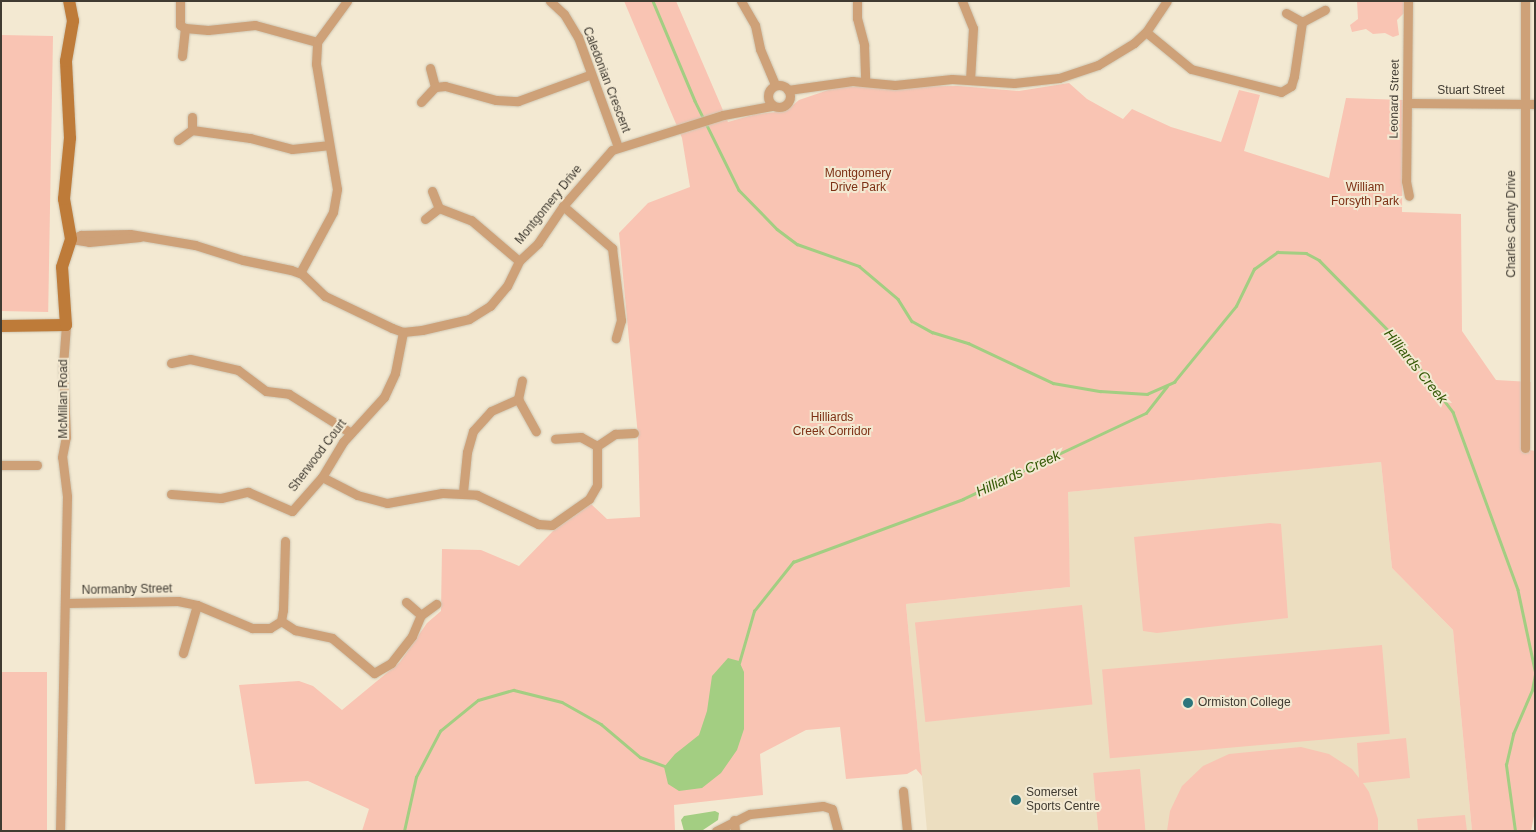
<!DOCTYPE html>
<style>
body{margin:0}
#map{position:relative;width:1536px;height:832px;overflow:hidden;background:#f3e9d2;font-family:Arial,sans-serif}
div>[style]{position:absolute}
.built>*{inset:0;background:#ecdec0}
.green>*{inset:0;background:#f9c4b3;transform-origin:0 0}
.water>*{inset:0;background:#a3ce82}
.stream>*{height:2.5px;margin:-1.25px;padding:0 1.25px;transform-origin:1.25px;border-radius:1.25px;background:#a3ce82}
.roads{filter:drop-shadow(0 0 1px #cfc6b2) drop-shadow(0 0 1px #cfc6b2)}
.street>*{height:9px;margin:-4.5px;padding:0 4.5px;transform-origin:4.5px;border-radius:4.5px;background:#cea178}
.street>.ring{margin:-4.5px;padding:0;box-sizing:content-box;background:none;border:9px solid #cea178;border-radius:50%}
.secondary>*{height:12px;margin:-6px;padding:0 6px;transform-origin:6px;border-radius:6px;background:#be7b39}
.dots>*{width:14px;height:14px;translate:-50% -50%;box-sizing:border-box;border:2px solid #f3e9d2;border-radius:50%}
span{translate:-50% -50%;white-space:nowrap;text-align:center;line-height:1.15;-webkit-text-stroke:4px #f3e9d2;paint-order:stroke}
.street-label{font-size:12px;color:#403b32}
.park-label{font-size:12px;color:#7d3115}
.poi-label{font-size:12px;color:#403b32}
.left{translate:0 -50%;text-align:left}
.water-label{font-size:14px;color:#345906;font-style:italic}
.frame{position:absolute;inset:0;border:2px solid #403b32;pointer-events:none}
</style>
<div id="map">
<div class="built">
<div style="clip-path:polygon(1381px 462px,1392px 568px,1453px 630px,1472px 831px,927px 831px,906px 604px,1070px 587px,1067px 492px)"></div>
</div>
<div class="green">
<div style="clip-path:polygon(624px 1px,676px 1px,728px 122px,756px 114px,786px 111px,799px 100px,837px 87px,959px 86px,1019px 91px,1069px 83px,1087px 99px,1123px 119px,1132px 109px,1171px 127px,1221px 142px,1239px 90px,1260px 95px,1244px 151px,1329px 178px,1346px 98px,1403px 100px,1402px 212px,1461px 214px,1462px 331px,1496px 380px,1531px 382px,1530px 450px,1535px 451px,1535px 811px,1531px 831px,1472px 831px,1453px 630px,1392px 568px,1381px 462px,1068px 492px,1070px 587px,906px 604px,922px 776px,916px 769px,907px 774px,846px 779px,840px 727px,806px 730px,760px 754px,763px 795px,674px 805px,675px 831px,362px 831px,369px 809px,308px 781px,255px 784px,239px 685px,299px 681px,313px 686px,342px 710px,400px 662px,427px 623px,441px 611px,442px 549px,481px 550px,519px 566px,553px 531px,591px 504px,607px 519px,640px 517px,638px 436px,619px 233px,648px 203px,690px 187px,682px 138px)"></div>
<div style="clip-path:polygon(1357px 1px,1405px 1px,1404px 13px,1397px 20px,1399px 35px,1393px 37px,1385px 33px,1373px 34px,1366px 29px,1352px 32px,1350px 25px,1358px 19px)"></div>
<div style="left:53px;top:36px;width:276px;height:52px;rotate:91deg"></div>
<div style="clip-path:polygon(1270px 523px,1281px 524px,1288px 618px,1157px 633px,1143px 631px,1134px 537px)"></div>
<div style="left:1082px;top:605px;width:100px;height:168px;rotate:84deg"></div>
<div style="left:1382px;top:645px;width:89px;height:281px;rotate:85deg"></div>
<div style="left:47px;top:672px;width:159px;height:46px;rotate:90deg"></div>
<div style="clip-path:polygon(1406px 738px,1410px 778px,1363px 783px,1369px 792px,1378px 819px,1378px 831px,1167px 831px,1170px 811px,1182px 786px,1203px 766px,1229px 754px,1301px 747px,1329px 754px,1352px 769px,1359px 778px,1357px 743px)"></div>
<div style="left:1140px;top:769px;width:62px;height:47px;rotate:85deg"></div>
<div style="clip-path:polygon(1465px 815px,1467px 831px,1418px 831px,1417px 819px)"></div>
</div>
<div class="water">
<div style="clip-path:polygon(728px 658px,739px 661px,744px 672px,744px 729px,737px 750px,721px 773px,702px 788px,679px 791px,668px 784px,664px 767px,675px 754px,699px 735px,707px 711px,712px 676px)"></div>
<div style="clip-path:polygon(715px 811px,719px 813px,718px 820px,703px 830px,684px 831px,681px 820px,684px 816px)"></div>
</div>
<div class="stream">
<div style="left:653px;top:1px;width:108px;rotate:67.2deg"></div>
<div style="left:695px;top:101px;width:99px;rotate:63.7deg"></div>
<div style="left:739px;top:190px;width:54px;rotate:45.7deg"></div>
<div style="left:777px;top:229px;width:25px;rotate:37deg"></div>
<div style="left:797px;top:244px;width:66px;rotate:19.5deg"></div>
<div style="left:859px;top:266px;width:51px;rotate:40.2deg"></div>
<div style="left:898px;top:299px;width:26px;rotate:58deg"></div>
<div style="left:912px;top:321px;width:23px;rotate:29deg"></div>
<div style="left:932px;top:332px;width:38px;rotate:17deg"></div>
<div style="left:968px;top:343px;width:94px;rotate:25.2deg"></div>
<div style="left:1053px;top:383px;width:48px;rotate:9.7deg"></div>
<div style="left:1100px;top:391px;width:47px;rotate:3.7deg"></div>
<div style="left:1147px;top:394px;width:30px;rotate:-24deg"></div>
<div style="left:1174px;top:382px;width:98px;rotate:-50.8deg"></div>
<div style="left:1236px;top:306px;width:41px;rotate:-64.1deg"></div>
<div style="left:1254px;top:269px;width:29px;rotate:-36deg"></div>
<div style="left:1277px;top:252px;width:29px;rotate:2deg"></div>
<div style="left:1306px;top:253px;width:15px;rotate:28deg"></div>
<div style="left:1319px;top:260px;width:114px;rotate:45.4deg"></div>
<div style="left:1399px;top:341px;width:89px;rotate:52.7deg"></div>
<div style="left:1453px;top:412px;width:189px;rotate:69.9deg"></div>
<div style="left:1518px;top:590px;width:82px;rotate:78deg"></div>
<div style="left:739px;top:663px;width:54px;rotate:-73.9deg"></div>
<div style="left:754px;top:611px;width:63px;rotate:-51.5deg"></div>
<div style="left:793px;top:562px;width:181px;rotate:-20.3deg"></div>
<div style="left:963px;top:499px;width:202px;rotate:-25.2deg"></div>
<div style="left:1146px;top:413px;width:34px;rotate:-52deg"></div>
<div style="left:404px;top:831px;width:55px;rotate:-77.5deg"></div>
<div style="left:416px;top:777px;width:52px;rotate:-62.4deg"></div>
<div style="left:440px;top:731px;width:49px;rotate:-39.2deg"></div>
<div style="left:478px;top:700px;width:37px;rotate:-16deg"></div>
<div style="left:514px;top:690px;width:49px;rotate:14deg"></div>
<div style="left:562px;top:702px;width:45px;rotate:29.4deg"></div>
<div style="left:601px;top:724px;width:51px;rotate:40.2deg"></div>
<div style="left:640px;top:757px;width:29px;rotate:20deg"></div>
<div style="left:1515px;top:831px;width:67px;rotate:-97.8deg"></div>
<div style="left:1506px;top:765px;width:32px;rotate:-77deg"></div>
<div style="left:1513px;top:734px;width:48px;rotate:-66.6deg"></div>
<div style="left:1532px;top:690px;width:16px;rotate:-79deg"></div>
</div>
<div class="roads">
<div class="street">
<div style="left:180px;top:1px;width:24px;rotate:90deg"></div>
<div style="left:180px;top:25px;width:6px;rotate:31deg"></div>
<div style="left:185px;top:28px;width:23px;rotate:5deg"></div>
<div style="left:208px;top:30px;width:47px;rotate:-6.1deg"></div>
<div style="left:255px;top:25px;width:64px;rotate:15.3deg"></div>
<div style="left:550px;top:1px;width:19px;rotate:43deg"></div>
<div style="left:564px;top:14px;width:27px;rotate:59deg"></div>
<div style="left:578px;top:37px;width:117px;rotate:70deg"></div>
<div style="left:741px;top:1px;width:28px;rotate:60deg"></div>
<div style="left:755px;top:25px;width:25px;rotate:78deg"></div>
<div style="left:760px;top:49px;width:39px;rotate:67deg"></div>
<div style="left:857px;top:1px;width:17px;rotate:90deg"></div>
<div style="left:857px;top:18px;width:28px;rotate:75deg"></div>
<div style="left:864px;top:45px;width:36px;rotate:88deg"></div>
<div style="left:962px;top:1px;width:29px;rotate:68deg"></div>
<div style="left:973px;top:28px;width:52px;rotate:93.3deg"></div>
<div style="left:1408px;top:1px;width:180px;rotate:90.6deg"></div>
<div style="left:1406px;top:181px;width:15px;rotate:79deg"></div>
<div style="left:1525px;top:1px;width:447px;rotate:90deg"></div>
<div style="left:1286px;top:13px;width:18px;rotate:29deg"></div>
<div style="left:1146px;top:32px;width:58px;rotate:39.4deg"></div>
<div style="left:1191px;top:69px;width:93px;rotate:14.3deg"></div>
<div style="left:1281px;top:92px;width:12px;rotate:-31deg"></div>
<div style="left:1291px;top:86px;width:10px;rotate:-73deg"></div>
<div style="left:1294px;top:76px;width:55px;rotate:-81.6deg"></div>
<div style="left:1302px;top:22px;width:26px;rotate:-28deg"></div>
<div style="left:182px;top:56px;width:28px;rotate:-84deg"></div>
<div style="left:430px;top:68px;width:20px;rotate:75deg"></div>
<div class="ring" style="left:768px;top:85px;width:13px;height:13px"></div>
<div style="left:788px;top:90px;width:65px;rotate:-8deg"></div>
<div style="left:852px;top:81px;width:43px;rotate:5.3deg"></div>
<div style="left:895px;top:85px;width:57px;rotate:-6deg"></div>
<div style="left:952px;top:79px;width:62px;rotate:3.7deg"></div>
<div style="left:1014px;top:83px;width:45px;rotate:-6.3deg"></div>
<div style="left:1059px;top:78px;width:41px;rotate:-18.4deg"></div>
<div style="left:1098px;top:65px;width:42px;rotate:-31.4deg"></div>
<div style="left:1134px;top:43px;width:16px;rotate:-43deg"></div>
<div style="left:1146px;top:32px;width:37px;rotate:-56deg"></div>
<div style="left:421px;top:102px;width:21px;rotate:-47deg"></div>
<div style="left:435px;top:87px;width:10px;rotate:-6deg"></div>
<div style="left:445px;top:86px;width:53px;rotate:15.4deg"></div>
<div style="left:496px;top:100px;width:22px;rotate:3deg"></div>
<div style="left:518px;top:101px;width:76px;rotate:-20.1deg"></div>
<div style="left:1407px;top:103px;width:128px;rotate:0.4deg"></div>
<div style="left:192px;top:130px;width:13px;rotate:-90deg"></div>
<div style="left:178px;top:140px;width:17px;rotate:-36deg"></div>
<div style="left:192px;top:130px;width:59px;rotate:7.9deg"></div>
<div style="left:250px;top:138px;width:43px;rotate:14.7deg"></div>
<div style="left:292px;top:149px;width:36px;rotate:-6deg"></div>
<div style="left:432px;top:191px;width:18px;rotate:68deg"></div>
<div style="left:439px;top:208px;width:34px;rotate:21deg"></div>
<div style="left:471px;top:220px;width:63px;rotate:40.5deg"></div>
<div style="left:563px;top:206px;width:65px;rotate:40.6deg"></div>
<div style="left:612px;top:248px;width:73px;rotate:82.9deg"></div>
<div style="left:621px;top:320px;width:19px;rotate:106deg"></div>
<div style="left:425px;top:219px;width:18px;rotate:-38deg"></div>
<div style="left:71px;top:239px;width:11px;rotate:-22deg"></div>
<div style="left:81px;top:235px;width:49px;rotate:-1.2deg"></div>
<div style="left:130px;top:234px;width:66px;rotate:9.6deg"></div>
<div style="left:195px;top:245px;width:50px;rotate:17.4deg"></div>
<div style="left:243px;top:260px;width:49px;rotate:11.8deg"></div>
<div style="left:291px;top:270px;width:12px;rotate:20deg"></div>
<div style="left:302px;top:274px;width:32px;rotate:44deg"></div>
<div style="left:325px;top:296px;width:74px;rotate:25.5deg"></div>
<div style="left:392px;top:328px;width:12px;rotate:20deg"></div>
<div style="left:403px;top:332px;width:19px;rotate:-6deg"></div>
<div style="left:422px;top:330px;width:48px;rotate:-13.2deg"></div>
<div style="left:469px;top:319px;width:25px;rotate:-32deg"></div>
<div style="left:490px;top:306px;width:26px;rotate:-50deg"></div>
<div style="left:507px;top:286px;width:28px;rotate:-64deg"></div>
<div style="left:519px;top:261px;width:26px;rotate:-43deg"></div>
<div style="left:538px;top:243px;width:45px;rotate:-56deg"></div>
<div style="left:563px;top:206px;width:74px;rotate:-48.8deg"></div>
<div style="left:612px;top:150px;width:116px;rotate:-17.5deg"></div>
<div style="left:723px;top:115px;width:49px;rotate:-10.6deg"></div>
<div style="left:71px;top:239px;width:18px;rotate:9deg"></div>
<div style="left:89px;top:242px;width:51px;rotate:-5.6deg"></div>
<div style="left:300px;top:273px;width:69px;rotate:-61.6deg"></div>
<div style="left:333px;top:212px;width:23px;rotate:-80deg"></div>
<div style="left:337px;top:189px;width:127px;rotate:-99.5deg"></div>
<div style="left:316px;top:64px;width:22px;rotate:-87deg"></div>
<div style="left:317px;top:42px;width:51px;rotate:-53.8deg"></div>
<div style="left:171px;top:363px;width:19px;rotate:-12deg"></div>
<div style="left:190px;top:359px;width:49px;rotate:12.9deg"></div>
<div style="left:238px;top:370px;width:35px;rotate:37deg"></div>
<div style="left:266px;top:391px;width:23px;rotate:7deg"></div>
<div style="left:289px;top:394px;width:73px;rotate:32.2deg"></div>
<div style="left:518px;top:399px;width:37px;rotate:61deg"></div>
<div style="left:597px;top:446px;width:22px;rotate:-34deg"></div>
<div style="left:615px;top:434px;width:19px;rotate:-3deg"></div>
<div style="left:1px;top:465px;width:36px"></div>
<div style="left:322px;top:477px;width:39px;rotate:27deg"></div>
<div style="left:357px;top:495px;width:31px;rotate:15deg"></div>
<div style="left:387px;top:503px;width:56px;rotate:-10.3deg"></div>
<div style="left:442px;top:493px;width:35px;rotate:3deg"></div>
<div style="left:477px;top:495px;width:68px;rotate:25.4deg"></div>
<div style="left:538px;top:524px;width:14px;rotate:4deg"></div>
<div style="left:552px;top:525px;width:45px;rotate:-35.1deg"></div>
<div style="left:589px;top:499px;width:16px;rotate:-60deg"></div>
<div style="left:597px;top:485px;width:39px;rotate:-90deg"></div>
<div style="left:597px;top:446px;width:18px;rotate:-151deg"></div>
<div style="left:581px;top:437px;width:26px;rotate:176deg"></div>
<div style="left:463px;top:492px;width:40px;rotate:-84.3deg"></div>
<div style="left:467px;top:452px;width:22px;rotate:-74deg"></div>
<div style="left:473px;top:431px;width:27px;rotate:-48deg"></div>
<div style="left:491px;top:411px;width:30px;rotate:-24deg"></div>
<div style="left:518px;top:399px;width:19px;rotate:-78deg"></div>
<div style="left:171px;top:494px;width:50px;rotate:4.6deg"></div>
<div style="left:221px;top:498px;width:28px;rotate:-13deg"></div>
<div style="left:248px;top:492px;width:48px;rotate:23.4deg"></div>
<div style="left:292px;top:511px;width:45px;rotate:-48.6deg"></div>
<div style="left:322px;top:477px;width:41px;rotate:-59deg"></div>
<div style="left:343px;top:442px;width:61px;rotate:-47.7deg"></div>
<div style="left:384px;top:397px;width:26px;rotate:-65deg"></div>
<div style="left:395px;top:373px;width:42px;rotate:-79deg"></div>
<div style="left:406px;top:602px;width:20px;rotate:41deg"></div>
<div style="left:66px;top:603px;width:112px;rotate:-1deg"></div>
<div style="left:178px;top:601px;width:19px;rotate:12deg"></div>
<div style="left:197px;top:605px;width:60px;rotate:22.7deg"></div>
<div style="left:252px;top:628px;width:18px"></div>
<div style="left:270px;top:628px;width:13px;rotate:-32deg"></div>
<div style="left:281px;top:621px;width:11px;rotate:-80deg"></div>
<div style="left:283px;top:610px;width:69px;rotate:-88.3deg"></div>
<div style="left:281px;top:621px;width:17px;rotate:33deg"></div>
<div style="left:295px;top:630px;width:38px;rotate:12deg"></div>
<div style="left:332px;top:638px;width:55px;rotate:39.8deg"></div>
<div style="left:374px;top:673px;width:20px;rotate:-30deg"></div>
<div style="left:391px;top:663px;width:34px;rotate:-52deg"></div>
<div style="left:412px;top:636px;width:23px;rotate:-67deg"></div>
<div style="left:421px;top:615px;width:19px;rotate:-36deg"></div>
<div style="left:183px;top:653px;width:50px;rotate:-73.7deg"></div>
<div style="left:903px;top:791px;width:40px;rotate:84.3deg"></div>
<div style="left:734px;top:820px;width:11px;rotate:85deg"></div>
<div style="left:60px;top:831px;width:335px;rotate:-88.8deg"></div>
<div style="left:67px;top:496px;width:39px;rotate:-97deg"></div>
<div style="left:62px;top:457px;width:20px;rotate:-79deg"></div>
<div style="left:66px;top:437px;width:72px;rotate:-92.4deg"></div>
<div style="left:63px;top:365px;width:40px;rotate:-85.7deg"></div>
<div style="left:716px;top:831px;width:38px;rotate:-27deg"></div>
<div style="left:750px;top:814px;width:73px;rotate:-6.3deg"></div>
<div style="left:823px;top:806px;width:9px;rotate:18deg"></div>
<div style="left:832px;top:809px;width:23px;rotate:75deg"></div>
</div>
<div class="secondary">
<div style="left:1px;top:326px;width:65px;rotate:-0.9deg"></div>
<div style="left:66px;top:325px;width:58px;rotate:-93.9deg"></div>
<div style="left:62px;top:267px;width:29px;rotate:-72deg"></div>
<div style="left:71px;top:239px;width:41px;rotate:-99.9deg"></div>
<div style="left:64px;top:199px;width:61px;rotate:-84.4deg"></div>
<div style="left:70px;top:138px;width:77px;rotate:-93deg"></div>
<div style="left:66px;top:61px;width:41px;rotate:-80.1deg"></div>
<div style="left:73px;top:21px;width:20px;rotate:-101deg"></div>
</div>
</div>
<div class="dots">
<div style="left:1188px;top:703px;background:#2c767c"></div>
<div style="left:1016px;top:800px;background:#2c767c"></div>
</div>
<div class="street-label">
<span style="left:606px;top:80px;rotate:69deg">Caledonian Crescent</span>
<span style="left:1471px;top:91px">Stuart Street</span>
<span style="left:1395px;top:99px;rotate:-89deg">Leonard Street</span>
<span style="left:549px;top:205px;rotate:-51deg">Montgomery Drive</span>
<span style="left:1512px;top:224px;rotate:-90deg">Charles Canty Drive</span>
<span style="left:64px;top:399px;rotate:-90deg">McMillan Road</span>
<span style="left:318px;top:456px;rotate:-53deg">Sherwood Court</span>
<span style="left:127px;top:590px;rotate:-1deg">Normanby Street</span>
</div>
<div class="park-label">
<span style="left:858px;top:181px">Montgomery<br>Drive Park</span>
<span style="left:1365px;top:195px">William<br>Forsyth Park</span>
<span style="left:832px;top:425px">Hilliards<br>Creek Corridor</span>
</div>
<div class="poi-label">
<span class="left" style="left:1198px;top:703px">Ormiston College</span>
<span class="left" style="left:1026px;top:800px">Somerset<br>Sports Centre</span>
</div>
<div class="water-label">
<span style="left:1416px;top:366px;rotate:51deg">Hilliards Creek</span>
<span style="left:1018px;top:473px;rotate:-25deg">Hilliards Creek</span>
</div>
<div class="frame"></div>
</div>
